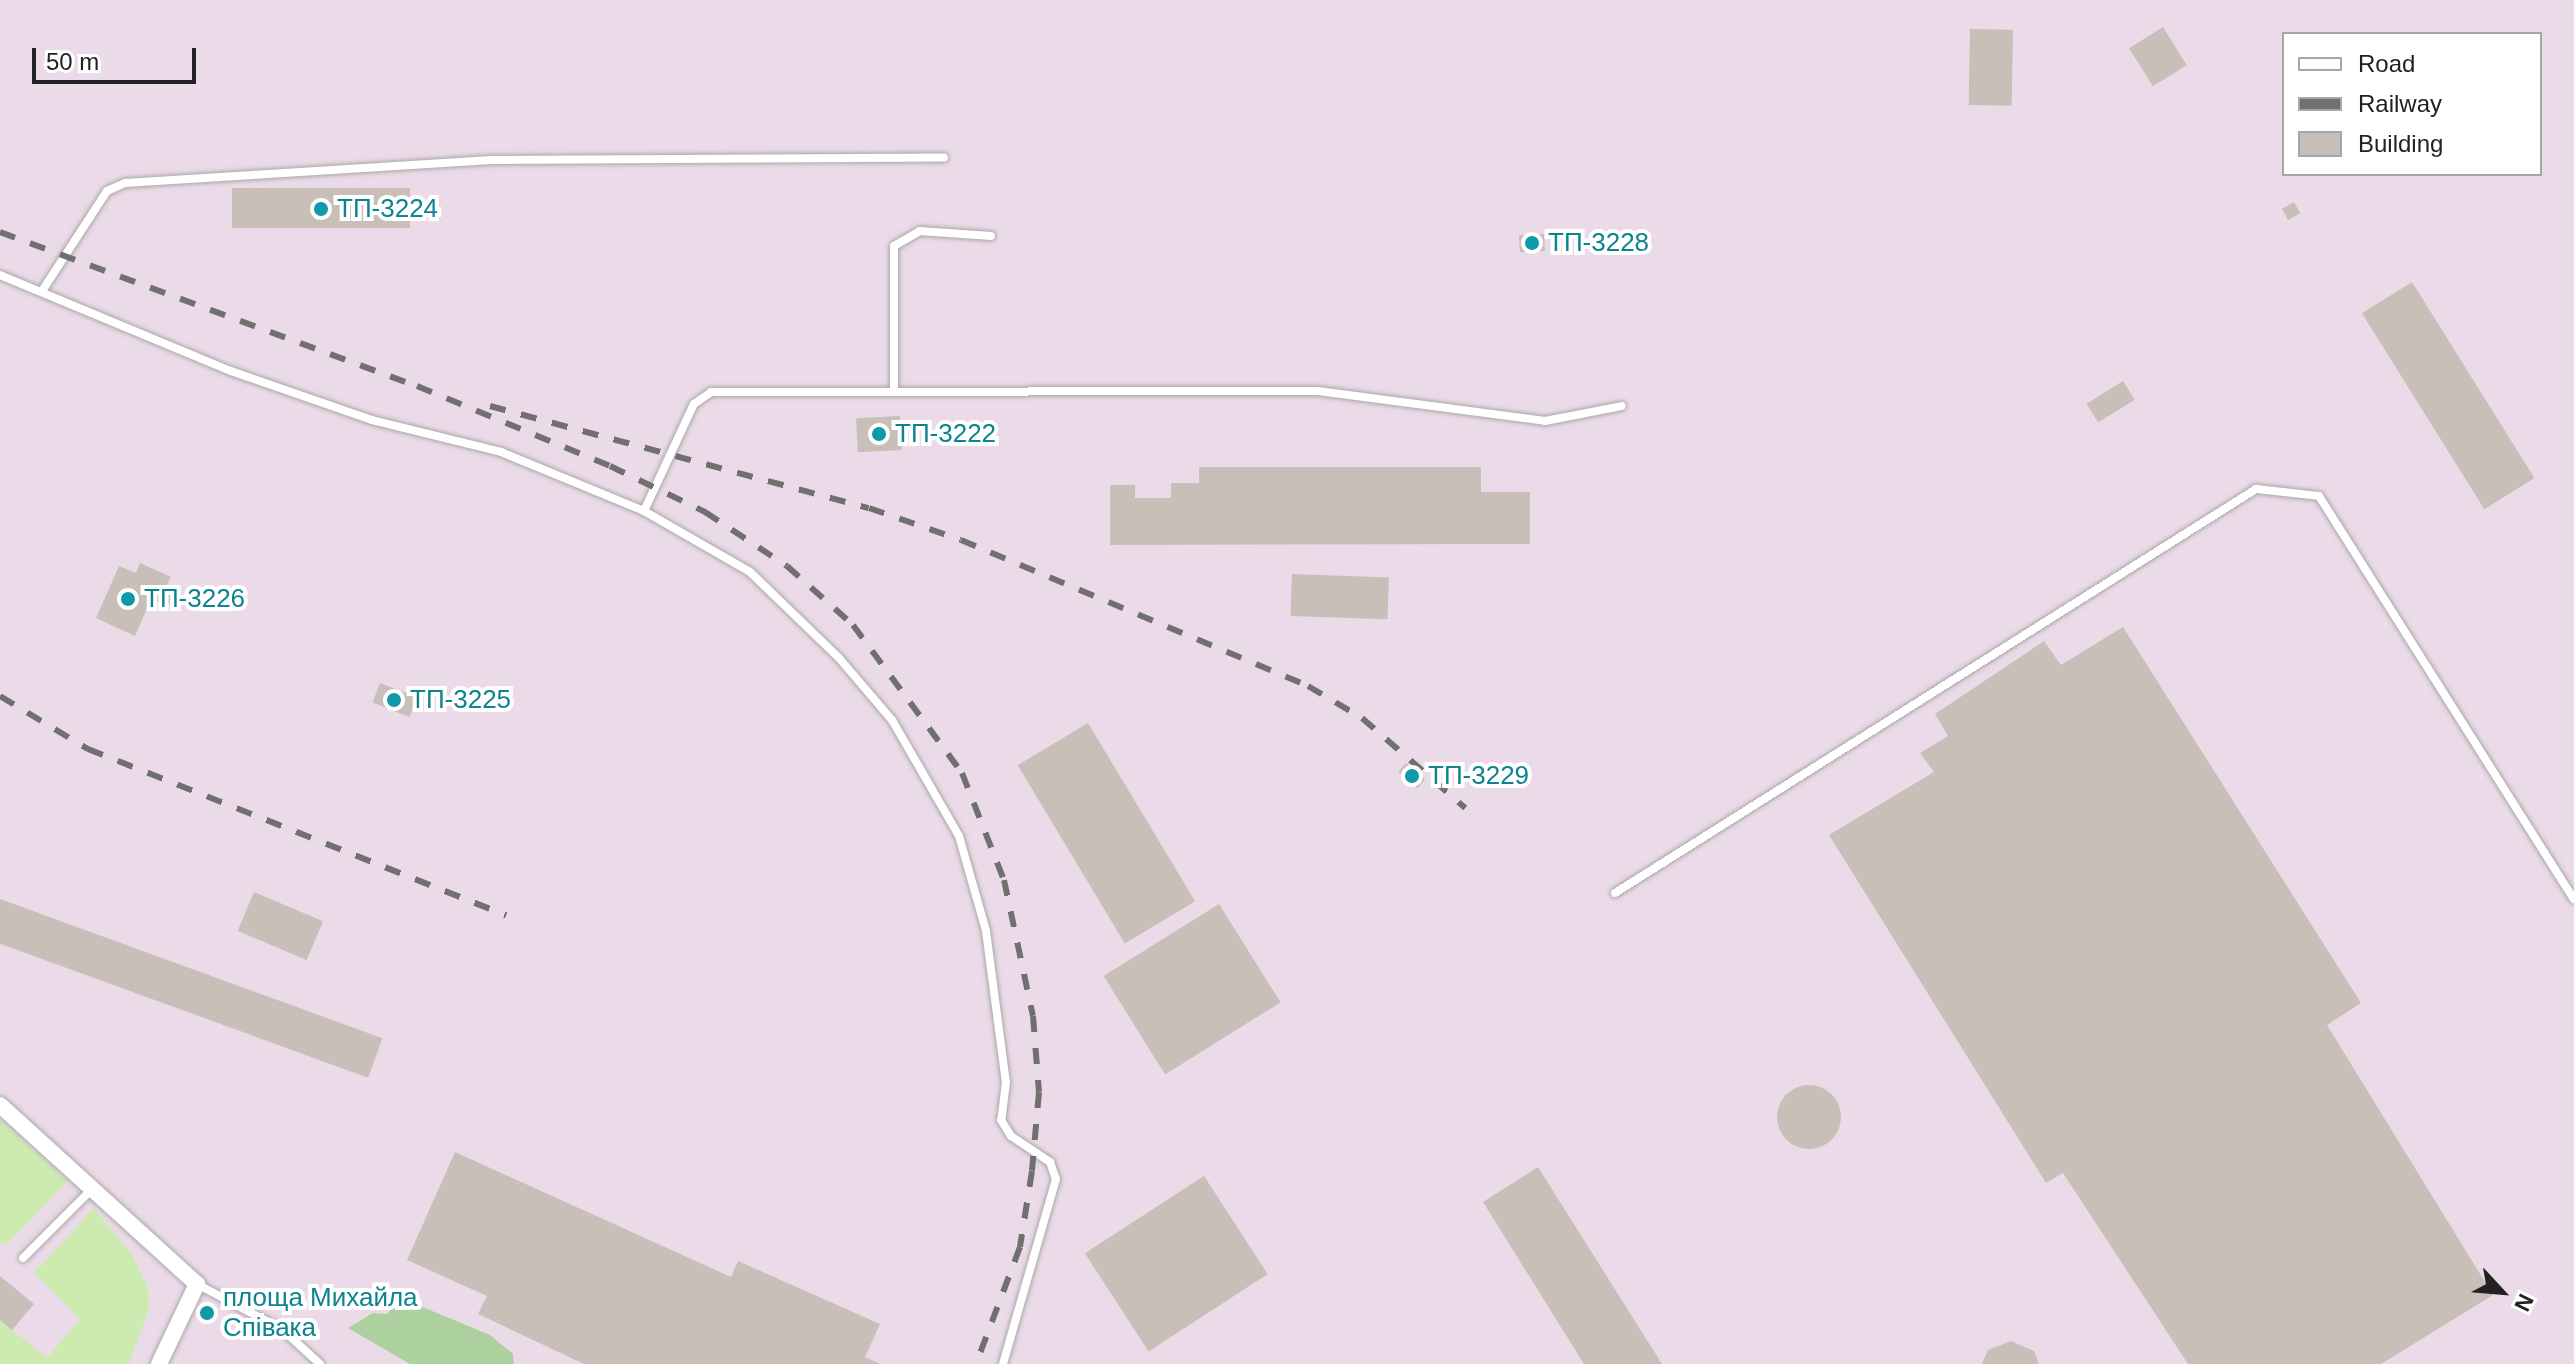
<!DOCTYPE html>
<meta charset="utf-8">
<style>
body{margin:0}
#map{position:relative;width:2574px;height:1364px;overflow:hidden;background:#f2efe9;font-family:Helvetica,sans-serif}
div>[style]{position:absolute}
.industrial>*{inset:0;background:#ebdbe8}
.grass>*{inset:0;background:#cdebb0}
.forest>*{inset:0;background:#add19e}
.building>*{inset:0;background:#c7bfb8;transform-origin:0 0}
.round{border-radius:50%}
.roads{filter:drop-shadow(0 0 2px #a9a9a9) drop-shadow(0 0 2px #a9a9a9)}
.service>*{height:8px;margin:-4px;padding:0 4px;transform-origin:4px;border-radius:4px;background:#fff}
.minor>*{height:16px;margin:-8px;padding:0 8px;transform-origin:8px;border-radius:8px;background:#fff}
.rail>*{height:6px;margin-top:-3px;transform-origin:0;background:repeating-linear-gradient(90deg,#707070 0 16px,transparent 0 32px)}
.dots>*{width:22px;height:22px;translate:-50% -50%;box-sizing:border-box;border:4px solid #fff;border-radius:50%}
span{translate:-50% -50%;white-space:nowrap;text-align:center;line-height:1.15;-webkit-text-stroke:8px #fff;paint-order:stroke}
.culture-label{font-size:26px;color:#0d838f}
.left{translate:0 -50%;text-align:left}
.legend{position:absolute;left:2282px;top:32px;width:260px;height:144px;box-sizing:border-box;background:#fff;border:2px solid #a7a7a7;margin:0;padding:10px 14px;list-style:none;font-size:24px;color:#222}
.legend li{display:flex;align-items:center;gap:16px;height:40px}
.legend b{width:40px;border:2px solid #a7a7a7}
.north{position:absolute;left:2462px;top:1252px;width:80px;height:80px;-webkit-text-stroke:6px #fff;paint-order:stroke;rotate:116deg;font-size:22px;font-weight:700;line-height:32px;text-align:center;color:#222}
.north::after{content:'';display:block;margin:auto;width:28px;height:36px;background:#222;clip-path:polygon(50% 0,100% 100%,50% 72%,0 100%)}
.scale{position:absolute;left:32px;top:48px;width:164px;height:36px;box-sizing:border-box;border:4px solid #222;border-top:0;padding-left:10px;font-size:24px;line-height:28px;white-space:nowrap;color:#222;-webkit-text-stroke:6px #fff;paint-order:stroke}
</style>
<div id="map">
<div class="industrial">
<div style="clip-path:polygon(evenodd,0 0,2574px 0,2574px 1364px,0 1364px,0 0,2284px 34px,2540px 34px,2540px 174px,2284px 174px,2284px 34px)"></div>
</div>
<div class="grass">
<div style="clip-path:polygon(0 1120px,68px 1181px,5px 1246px,0 1242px)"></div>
<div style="clip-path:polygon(94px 1208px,132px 1254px,148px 1288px,149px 1310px,129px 1364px,0 1364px,0 1320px,47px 1358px,80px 1319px,34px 1273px)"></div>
</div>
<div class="forest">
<div style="clip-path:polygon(401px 1298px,490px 1335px,513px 1354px,514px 1364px,410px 1364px,348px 1328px,373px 1313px,387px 1314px)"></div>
</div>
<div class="building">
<div style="left:2163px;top:27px;width:45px;height:40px;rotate:58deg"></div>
<div style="left:1970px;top:29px;width:43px;height:76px;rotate:1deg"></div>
<div style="left:232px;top:188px;width:178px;height:40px"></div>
<div style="left:2294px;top:202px;width:13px;height:14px;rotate:61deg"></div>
<div style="left:1544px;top:234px;width:17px;height:25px;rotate:87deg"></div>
<div style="left:2412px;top:282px;width:231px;height:59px;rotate:58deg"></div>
<div style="left:2123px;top:381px;width:22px;height:43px;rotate:58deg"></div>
<div style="left:900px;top:416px;width:34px;height:44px;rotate:87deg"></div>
<div style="clip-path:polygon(1199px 467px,1481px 467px,1481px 492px,1530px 492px,1530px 544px,1110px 545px,1110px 485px,1135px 485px,1135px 498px,1171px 498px,1171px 483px,1199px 483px)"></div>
<div style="clip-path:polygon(140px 563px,171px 577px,166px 586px,175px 591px,166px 611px,152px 597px,135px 636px,96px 618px,119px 566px,136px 573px)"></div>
<div style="left:1292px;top:574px;width:97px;height:42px;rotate:2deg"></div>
<div style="clip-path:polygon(2123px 627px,2361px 1003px,2327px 1025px,2493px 1295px,2381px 1364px,2188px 1364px,2063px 1173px,2046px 1183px,1829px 835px,1934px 772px,1920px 753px,1948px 736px,1935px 714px,2044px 641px,2061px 665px)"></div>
<div style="left:380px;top:683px;width:40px;height:21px;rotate:21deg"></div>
<div style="left:1088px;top:723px;width:208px;height:82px;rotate:59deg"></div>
<div style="left:1406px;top:763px;width:25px;height:12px;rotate:40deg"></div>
<div style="left:254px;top:892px;width:75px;height:42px;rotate:23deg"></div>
<div style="left:0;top:899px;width:407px;height:42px;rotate:20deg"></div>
<div style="left:1219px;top:904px;width:116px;height:136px;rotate:58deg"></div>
<div class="round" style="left:1777px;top:1085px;width:64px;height:64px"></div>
<div style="clip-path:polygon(455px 1152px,731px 1277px,738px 1261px,880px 1324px,865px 1357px,881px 1364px,584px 1364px,478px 1314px,487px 1296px,407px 1260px)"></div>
<div style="clip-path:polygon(1538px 1167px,1662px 1364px,1584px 1364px,1483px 1202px)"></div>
<div style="left:1204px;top:1176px;width:117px;height:142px;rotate:57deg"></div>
<div style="clip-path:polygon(0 1276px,34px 1304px,12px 1330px,0 1320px)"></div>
<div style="clip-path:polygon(2011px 1341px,2034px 1351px,2039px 1364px,1982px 1364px,1988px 1350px)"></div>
</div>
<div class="roads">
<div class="service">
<div style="left:0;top:275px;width:250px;rotate:22.6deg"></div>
<div style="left:231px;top:371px;width:149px;rotate:19.2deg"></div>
<div style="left:372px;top:420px;width:133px;rotate:13.9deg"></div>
<div style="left:501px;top:452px;width:155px;rotate:22.4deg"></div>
<div style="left:644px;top:511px;width:122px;rotate:29.9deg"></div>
<div style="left:750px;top:572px;width:124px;rotate:44deg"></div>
<div style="left:839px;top:658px;width:82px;rotate:49.5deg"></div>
<div style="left:892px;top:720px;width:134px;rotate:60deg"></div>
<div style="left:959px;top:836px;width:99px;rotate:74.1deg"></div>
<div style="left:986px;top:931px;width:152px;rotate:82.5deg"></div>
<div style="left:1006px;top:1082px;width:38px;rotate:97deg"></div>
<div style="left:1001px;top:1120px;width:19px;rotate:58deg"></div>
<div style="left:1011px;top:1136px;width:47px;rotate:33.7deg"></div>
<div style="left:1050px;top:1162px;width:18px;rotate:71deg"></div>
<div style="left:1056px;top:1179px;width:192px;rotate:106deg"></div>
<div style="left:42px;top:291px;width:119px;rotate:-57deg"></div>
<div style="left:107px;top:191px;width:20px;rotate:-24deg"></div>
<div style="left:125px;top:183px;width:367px;rotate:-3.6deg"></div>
<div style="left:491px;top:160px;width:453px;rotate:-0.3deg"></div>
<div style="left:894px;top:392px;width:146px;rotate:-90deg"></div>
<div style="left:894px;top:246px;width:30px;rotate:-30deg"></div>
<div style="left:920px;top:231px;width:71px;rotate:4deg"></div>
<div style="left:644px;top:511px;width:118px;rotate:-65deg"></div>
<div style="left:694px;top:404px;width:21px;rotate:-35deg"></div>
<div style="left:711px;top:392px;width:607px;rotate:-0.09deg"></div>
<div style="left:1318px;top:391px;width:229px;rotate:7.5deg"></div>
<div style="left:1545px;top:421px;width:78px;rotate:-11deg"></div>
<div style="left:1615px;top:893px;width:758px;rotate:-32.22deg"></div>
<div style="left:2256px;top:489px;width:63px;rotate:6.3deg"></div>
<div style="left:2319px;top:496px;width:477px;rotate:57.7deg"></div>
<div style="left:23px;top:1258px;width:98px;rotate:-45deg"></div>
<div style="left:197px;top:1284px;width:98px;rotate:28.1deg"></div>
<div style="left:283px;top:1330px;width:50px;rotate:42.6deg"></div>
</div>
<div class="minor">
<div style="left:0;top:1105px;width:266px;rotate:42.3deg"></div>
<div style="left:197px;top:1284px;width:89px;rotate:115.4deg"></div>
</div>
</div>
<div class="rail">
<div style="left:0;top:232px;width:445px;rotate:20.3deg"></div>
<div style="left:417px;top:386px;width:209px;rotate:22.5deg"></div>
<div style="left:610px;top:466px;width:106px;rotate:25.8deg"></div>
<div style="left:705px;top:512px;width:98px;rotate:33.4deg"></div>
<div style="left:787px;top:566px;width:89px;rotate:41.8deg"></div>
<div style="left:853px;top:625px;width:184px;rotate:53.6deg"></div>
<div style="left:962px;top:773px;width:115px;rotate:68.6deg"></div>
<div style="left:1004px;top:880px;width:139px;rotate:78deg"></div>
<div style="left:1033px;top:1016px;width:76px;rotate:85.5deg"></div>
<div style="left:1039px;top:1092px;width:79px;rotate:95.1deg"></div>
<div style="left:1032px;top:1171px;width:77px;rotate:99deg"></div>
<div style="left:1020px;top:1247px;width:125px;rotate:110.6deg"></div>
<div style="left:490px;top:406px;width:392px;rotate:15.1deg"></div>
<div style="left:869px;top:508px;width:97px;rotate:19.2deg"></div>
<div style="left:961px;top:540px;width:376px;rotate:22.8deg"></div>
<div style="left:1308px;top:686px;width:63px;rotate:30.7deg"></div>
<div style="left:1362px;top:718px;width:137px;rotate:41.1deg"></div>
<div style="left:0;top:696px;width:103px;rotate:31.1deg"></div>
<div style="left:88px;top:749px;width:450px;rotate:21.7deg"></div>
</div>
<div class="dots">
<div style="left:321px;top:209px;background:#0f9aa8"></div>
<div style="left:1532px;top:243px;background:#0f9aa8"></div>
<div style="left:879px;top:434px;background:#0f9aa8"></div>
<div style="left:128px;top:599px;background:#0f9aa8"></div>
<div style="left:394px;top:700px;background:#0f9aa8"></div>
<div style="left:1412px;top:776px;background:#0f9aa8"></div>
<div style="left:207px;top:1313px;background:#0f9aa8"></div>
</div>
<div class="culture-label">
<span class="left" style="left:337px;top:209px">ТП-3224</span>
<span class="left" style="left:1548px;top:243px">ТП-3228</span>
<span class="left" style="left:895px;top:434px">ТП-3222</span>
<span class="left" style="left:144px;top:599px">ТП-3226</span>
<span class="left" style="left:410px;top:700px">ТП-3225</span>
<span class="left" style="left:1428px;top:776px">ТП-3229</span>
<span class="left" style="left:223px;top:1313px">площа Михайла<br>Співака</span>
</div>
<ul class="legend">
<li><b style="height:10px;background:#fff"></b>Road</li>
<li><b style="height:10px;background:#707070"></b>Railway</li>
<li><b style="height:22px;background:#c7bfb8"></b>Building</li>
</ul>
<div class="north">N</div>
<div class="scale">50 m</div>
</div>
